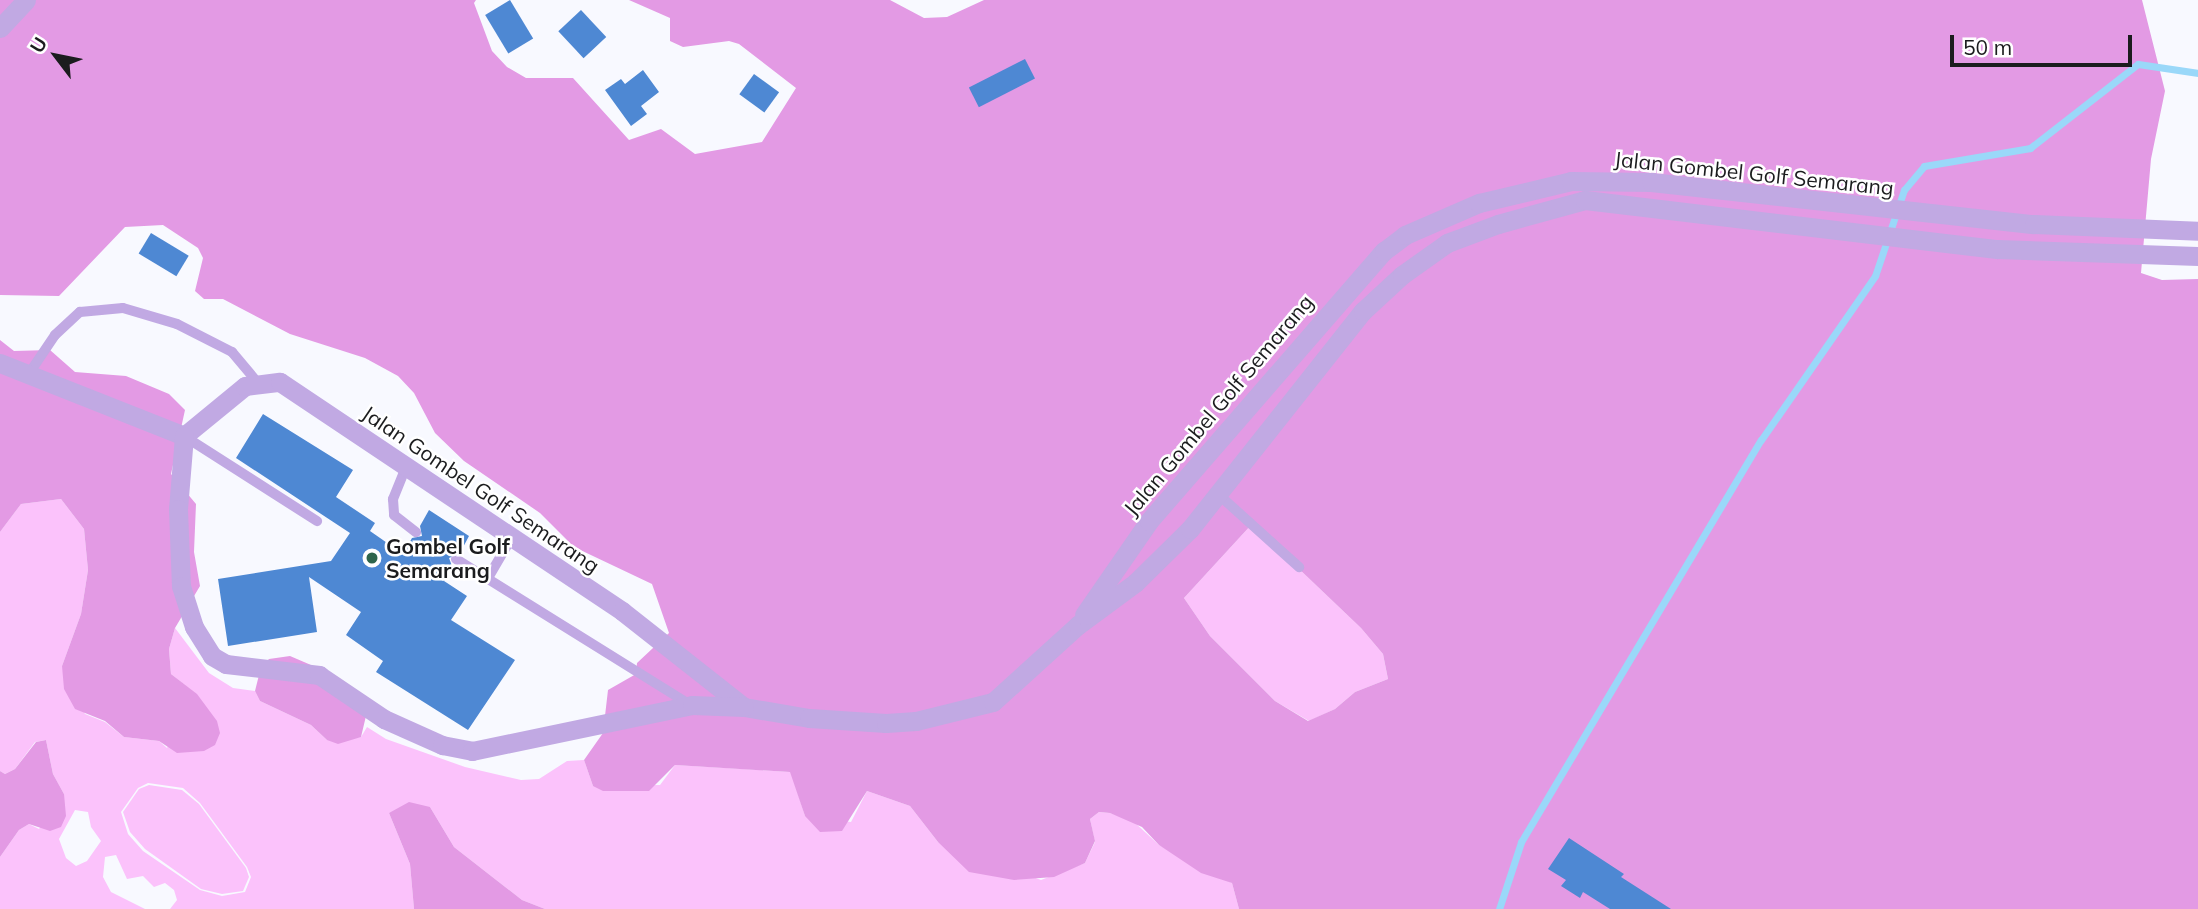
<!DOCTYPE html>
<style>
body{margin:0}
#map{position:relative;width:2198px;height:909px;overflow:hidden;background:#f8f9ff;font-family:Mulish,sans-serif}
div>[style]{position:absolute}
.green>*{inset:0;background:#fbc2fb}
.forest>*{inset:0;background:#e39ae4}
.stream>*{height:7px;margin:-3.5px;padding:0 3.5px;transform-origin:3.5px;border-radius:3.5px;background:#9ad8f9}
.building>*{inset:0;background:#4e88d3;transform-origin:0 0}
.lane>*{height:10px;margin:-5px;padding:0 5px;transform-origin:5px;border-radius:5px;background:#c1a9e3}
.street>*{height:19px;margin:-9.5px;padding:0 9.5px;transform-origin:9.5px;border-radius:9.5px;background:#c1a9e3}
.dots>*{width:19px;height:19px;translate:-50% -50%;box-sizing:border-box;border:4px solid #fff;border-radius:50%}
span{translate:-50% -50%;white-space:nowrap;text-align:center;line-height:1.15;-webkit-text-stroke:5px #fff;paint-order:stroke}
.street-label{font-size:21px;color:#1b1c1e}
.poi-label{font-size:21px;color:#1b1c1e;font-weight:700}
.left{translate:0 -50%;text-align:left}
.north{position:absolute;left:21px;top:21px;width:70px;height:70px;-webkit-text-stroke:5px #fff;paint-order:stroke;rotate:302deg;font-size:19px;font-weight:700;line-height:28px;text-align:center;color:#1b1c1e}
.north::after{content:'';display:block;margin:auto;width:24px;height:32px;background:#1b1c1e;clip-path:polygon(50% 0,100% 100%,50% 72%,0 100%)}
.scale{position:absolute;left:1950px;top:35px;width:182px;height:32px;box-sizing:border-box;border:4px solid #1b1c1e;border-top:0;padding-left:9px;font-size:21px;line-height:24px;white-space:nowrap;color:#1b1c1e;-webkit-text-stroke:5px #fff;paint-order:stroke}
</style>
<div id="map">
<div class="green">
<div style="clip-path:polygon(evenodd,61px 499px,84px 529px,88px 570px,81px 614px,62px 666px,85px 714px,105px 722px,124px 737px,159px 741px,167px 748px,196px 694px,171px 674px,169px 649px,175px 628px,209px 673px,233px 688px,255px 691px,260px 701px,311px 725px,327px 740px,361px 737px,367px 727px,386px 739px,465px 767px,521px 780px,539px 779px,567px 761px,584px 760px,593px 786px,660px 785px,675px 765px,791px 772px,805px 816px,851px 822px,867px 791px,910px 806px,938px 842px,1041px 880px,1085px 863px,1095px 842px,1090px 819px,1099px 812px,1110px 813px,1132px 820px,1159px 845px,1232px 883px,1239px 909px,545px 909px,522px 900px,454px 847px,430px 807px,389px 813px,410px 864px,414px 909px,170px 909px,177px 900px,174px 890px,165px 883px,154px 887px,143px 876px,127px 879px,116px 855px,105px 857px,103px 877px,111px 892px,145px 909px,0 909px,0 857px,19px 830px,29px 824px,39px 829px,64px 794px,53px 774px,46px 740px,35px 742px,15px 769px,5px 774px,0 771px,0 532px,21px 504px,61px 499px,148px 783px,183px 788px,200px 803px,247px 867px,251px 877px,245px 892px,222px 896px,200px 890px,143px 851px,128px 834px,121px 812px,138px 788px,148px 783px,61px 499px,75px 810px,88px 812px,91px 827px,101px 841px,87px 861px,76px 866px,66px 858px,59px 839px,75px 810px)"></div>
<div style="clip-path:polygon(1252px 524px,1361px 628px,1383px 654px,1388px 679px,1355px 692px,1335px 709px,1309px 721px,1275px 701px,1210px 636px,1184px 598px)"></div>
<div style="clip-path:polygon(149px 785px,182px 790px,199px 804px,246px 868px,249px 877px,243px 891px,222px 894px,201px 889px,145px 849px,130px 832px,123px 812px,139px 789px)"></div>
</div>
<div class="forest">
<div style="clip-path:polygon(evenodd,0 0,476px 0,474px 3px,492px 51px,507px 67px,526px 78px,573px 78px,629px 140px,661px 129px,695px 154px,762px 142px,796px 88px,739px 44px,729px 41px,683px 47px,670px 41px,670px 18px,629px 0,890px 0,924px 18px,947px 17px,984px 0,2142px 0,2165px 91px,2151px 159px,2141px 273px,2162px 280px,2198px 279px,2198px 909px,1239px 909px,1232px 883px,1201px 873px,1159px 845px,1142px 827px,1110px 813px,1099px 812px,1090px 819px,1095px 841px,1085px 863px,1054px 877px,1014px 880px,969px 872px,938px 842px,910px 806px,867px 791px,842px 831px,820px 832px,805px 816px,790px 772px,675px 765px,649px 791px,603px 791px,593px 786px,584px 760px,603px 733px,608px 690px,636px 674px,637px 663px,669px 633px,652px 584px,574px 547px,540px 513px,464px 461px,435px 433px,414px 393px,398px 376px,365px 358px,290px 334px,223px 299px,204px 299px,195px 291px,203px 258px,198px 248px,163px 225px,125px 227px,59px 296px,0 295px,0 0,1252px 524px,1361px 628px,1383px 654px,1388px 679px,1355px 692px,1335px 709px,1308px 721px,1275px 701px,1210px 636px,1184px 598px,1252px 524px)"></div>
<div style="clip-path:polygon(0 340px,14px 351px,50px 350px,75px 372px,126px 376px,169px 394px,185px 410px,171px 474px,196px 504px,194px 552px,200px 586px,175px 628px,169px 649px,171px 674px,197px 694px,217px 721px,220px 733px,215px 745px,204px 751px,177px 753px,159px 741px,124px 737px,105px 721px,75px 709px,64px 689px,62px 666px,81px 614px,88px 570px,84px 529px,61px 499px,21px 504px,0 532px)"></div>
<div style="clip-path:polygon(290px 656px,318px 668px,366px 716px,361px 737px,338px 744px,327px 740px,311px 725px,260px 701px,255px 691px,261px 667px,269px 659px)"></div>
<div style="clip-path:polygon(46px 740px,53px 774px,64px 794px,66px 816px,61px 827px,50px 831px,29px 824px,19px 830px,0 857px,0 771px,5px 774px,15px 769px,36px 742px)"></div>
<div style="clip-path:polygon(409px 802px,430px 807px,454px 847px,522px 900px,545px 909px,414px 909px,410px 864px,389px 813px)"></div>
</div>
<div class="stream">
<div style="left:1499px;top:909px;width:71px;rotate:-71.8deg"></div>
<div style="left:1521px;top:842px;width:468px;rotate:-59.2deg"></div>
<div style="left:1761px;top:440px;width:200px;rotate:-55.2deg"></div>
<div style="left:1875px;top:276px;width:91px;rotate:-71.4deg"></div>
<div style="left:1904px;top:190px;width:31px;rotate:-50deg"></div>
<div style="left:1924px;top:166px;width:108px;rotate:-9.6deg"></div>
<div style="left:2030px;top:148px;width:137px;rotate:-37.9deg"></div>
<div style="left:2138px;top:64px;width:61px;rotate:8.5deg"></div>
</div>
<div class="building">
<div style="left:510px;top:0;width:45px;height:29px;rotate:59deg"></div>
<div style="left:581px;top:10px;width:37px;height:31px;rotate:47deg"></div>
<div style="left:1025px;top:59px;width:22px;height:63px;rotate:63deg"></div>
<div style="clip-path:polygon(643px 70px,659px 92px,641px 106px,647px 114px,631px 126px,605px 90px,621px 79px,625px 84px)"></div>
<div style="left:754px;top:74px;width:31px;height:25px;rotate:36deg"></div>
<div style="left:151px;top:233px;width:44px;height:24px;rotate:31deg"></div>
<div style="clip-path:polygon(263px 414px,353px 470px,336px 497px,375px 523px,370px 531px,403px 554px,412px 538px,422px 536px,420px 526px,429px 510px,469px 536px,460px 553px,449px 558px,452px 566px,444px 581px,467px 596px,451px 620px,515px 660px,468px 730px,376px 672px,383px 661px,346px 635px,361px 612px,309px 577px,317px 632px,228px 646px,218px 579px,331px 561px,350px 533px,236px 458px)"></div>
<div style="clip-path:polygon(1569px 838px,1624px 874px,1621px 877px,1671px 909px,1610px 909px,1583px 892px,1580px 898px,1561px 886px,1566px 880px,1548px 869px)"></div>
</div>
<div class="lane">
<div style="left:28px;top:375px;width:48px;rotate:-56deg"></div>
<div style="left:55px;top:335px;width:34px;rotate:-43deg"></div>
<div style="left:80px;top:312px;width:43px;rotate:-5.3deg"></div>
<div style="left:123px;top:308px;width:56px;rotate:16.5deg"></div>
<div style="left:177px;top:324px;width:62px;rotate:27deg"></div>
<div style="left:232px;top:352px;width:38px;rotate:50deg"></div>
<div style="left:184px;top:436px;width:158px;rotate:32.6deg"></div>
<div style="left:406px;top:467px;width:35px;rotate:112deg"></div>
<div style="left:393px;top:499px;width:16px;rotate:86deg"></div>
<div style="left:394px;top:515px;width:28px;rotate:38deg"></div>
<div style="left:1219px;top:495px;width:108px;rotate:42deg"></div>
<div style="left:456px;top:559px;width:277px;rotate:31.9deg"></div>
<div style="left:488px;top:578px;width:48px;rotate:-59.7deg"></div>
</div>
<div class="street">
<div style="left:0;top:28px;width:38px;rotate:-47deg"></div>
<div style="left:0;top:363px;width:198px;rotate:21.6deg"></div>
<div style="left:184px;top:436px;width:79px;rotate:-39.3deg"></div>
<div style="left:245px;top:386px;width:35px;rotate:-7deg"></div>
<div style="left:280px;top:382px;width:412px;rotate:33.8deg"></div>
<div style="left:622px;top:611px;width:155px;rotate:38.2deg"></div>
<div style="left:744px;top:707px;width:66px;rotate:9.6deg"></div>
<div style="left:809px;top:718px;width:77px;rotate:3.7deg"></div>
<div style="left:886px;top:723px;width:30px;rotate:-4deg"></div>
<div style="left:916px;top:721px;width:79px;rotate:-13.9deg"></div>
<div style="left:993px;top:702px;width:115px;rotate:-42.2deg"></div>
<div style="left:1078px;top:625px;width:71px;rotate:-36.4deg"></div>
<div style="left:1135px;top:583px;width:77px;rotate:-44.5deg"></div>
<div style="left:1190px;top:529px;width:278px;rotate:-51.6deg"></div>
<div style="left:1363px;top:311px;width:53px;rotate:-42.7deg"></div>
<div style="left:1402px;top:275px;width:55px;rotate:-35.4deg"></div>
<div style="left:1447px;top:243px;width:54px;rotate:-20.4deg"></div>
<div style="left:1498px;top:224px;width:90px;rotate:-15.4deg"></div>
<div style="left:1585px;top:200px;width:415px;rotate:6.8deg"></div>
<div style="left:1997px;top:249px;width:201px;rotate:2deg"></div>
<div style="left:184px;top:436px;width:73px;rotate:94.7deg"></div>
<div style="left:178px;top:509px;width:77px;rotate:87.8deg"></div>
<div style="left:181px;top:586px;width:43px;rotate:72.4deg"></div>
<div style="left:194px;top:627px;width:34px;rotate:58deg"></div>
<div style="left:212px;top:656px;width:16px;rotate:30deg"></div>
<div style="left:226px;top:664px;width:94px;rotate:6.7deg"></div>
<div style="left:319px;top:675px;width:78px;rotate:34.1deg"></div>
<div style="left:384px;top:719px;width:64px;rotate:24.1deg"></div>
<div style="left:442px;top:745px;width:31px;rotate:11deg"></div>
<div style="left:472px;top:751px;width:225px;rotate:-11.8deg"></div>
<div style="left:692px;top:705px;width:52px;rotate:2.2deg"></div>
<div style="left:1084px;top:615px;width:114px;rotate:-55.3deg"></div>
<div style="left:1149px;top:521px;width:358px;rotate:-49deg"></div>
<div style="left:1384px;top:251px;width:26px;rotate:-37deg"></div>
<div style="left:1405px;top:235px;width:81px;rotate:-23.4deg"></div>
<div style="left:1479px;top:203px;width:95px;rotate:-13.4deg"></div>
<div style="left:1571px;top:181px;width:80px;rotate:0.7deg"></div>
<div style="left:1651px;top:182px;width:385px;rotate:6.3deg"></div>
<div style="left:2034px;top:224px;width:164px;rotate:2.4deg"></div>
</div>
<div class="dots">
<div style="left:372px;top:558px;background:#2e654c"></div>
</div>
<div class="street-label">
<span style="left:1754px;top:173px;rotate:6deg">Jalan Gombel Golf Semarang</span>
<span style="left:1218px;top:405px;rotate:-50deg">Jalan Gombel Golf Semarang</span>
<span style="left:481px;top:489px;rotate:34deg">Jalan Gombel Golf Semarang</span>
</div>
<div class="poi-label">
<span class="left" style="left:386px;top:558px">Gombel Golf<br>Semarang</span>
</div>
<div class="north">U</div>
<div class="scale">50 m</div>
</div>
